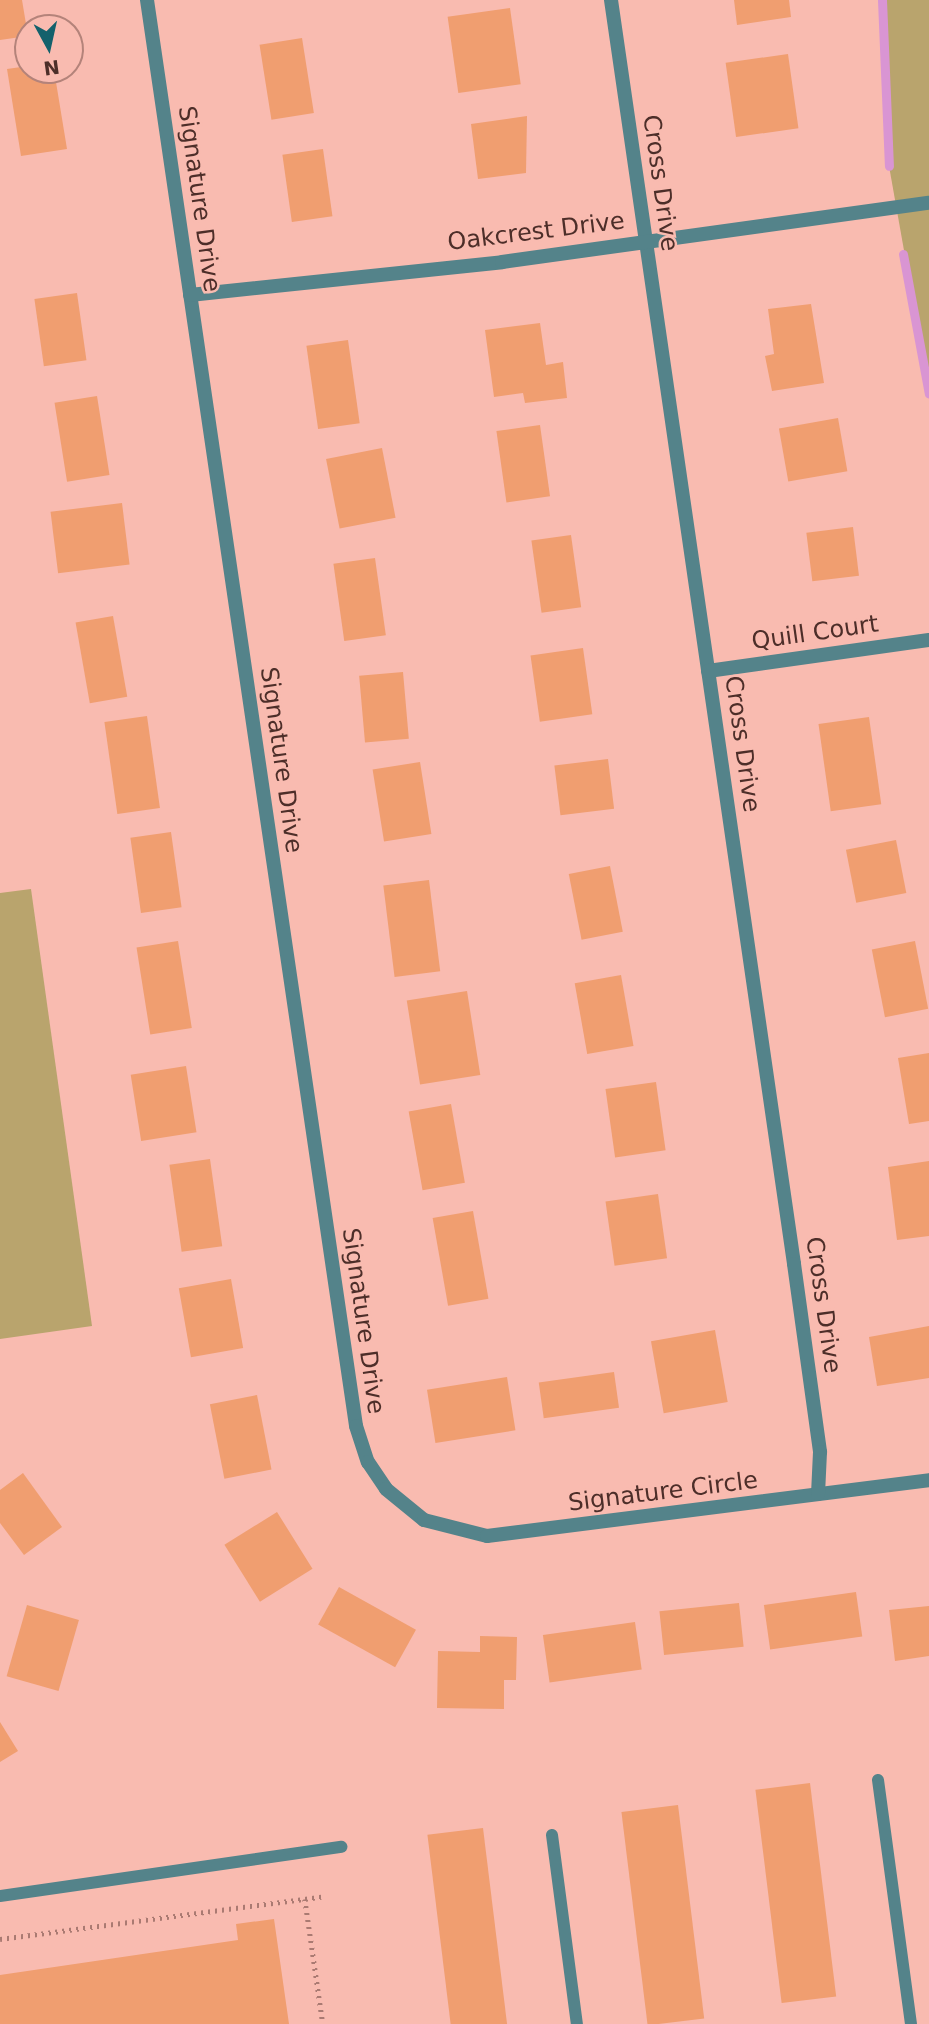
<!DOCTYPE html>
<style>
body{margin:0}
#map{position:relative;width:929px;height:2024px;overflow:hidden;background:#f9bbb0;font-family:"DejaVu Sans",sans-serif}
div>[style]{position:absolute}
.green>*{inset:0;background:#b9a46d}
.stream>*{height:9px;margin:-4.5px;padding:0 4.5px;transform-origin:4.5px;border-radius:4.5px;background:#d995d3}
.building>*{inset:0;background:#f09e70;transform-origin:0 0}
.path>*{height:4.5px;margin-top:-2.25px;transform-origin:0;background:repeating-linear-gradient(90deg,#aa7a72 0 2px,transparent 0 7px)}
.lane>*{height:12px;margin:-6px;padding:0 6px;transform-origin:6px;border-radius:6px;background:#54838a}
.street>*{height:14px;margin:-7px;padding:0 7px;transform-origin:7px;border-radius:7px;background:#54838a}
span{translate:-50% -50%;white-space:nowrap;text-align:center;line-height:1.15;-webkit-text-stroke:5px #f9bbb0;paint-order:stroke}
.street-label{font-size:24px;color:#4d2e29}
.north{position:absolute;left:14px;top:14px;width:70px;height:70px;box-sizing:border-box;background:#f9bbb0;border:2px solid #b4837a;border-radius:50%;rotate:172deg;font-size:19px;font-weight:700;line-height:28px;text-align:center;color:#4d2e29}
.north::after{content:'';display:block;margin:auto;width:24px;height:32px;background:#14616c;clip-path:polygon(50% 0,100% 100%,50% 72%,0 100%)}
</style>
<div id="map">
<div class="green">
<div style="clip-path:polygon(882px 0,929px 0,929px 391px,889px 166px)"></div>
<div style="clip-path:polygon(31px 889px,92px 1326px,0 1339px,0 893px)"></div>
</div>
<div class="stream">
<div style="left:882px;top:0;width:166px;rotate:87.6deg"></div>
<div style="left:903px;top:254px;width:142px;rotate:79.5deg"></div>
</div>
<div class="building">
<div style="clip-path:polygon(0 0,22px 0,28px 36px,0 40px)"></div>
<div style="clip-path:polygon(734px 0,789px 0,791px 17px,737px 25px)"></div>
<div style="left:510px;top:8px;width:77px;height:63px;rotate:82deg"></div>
<div style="left:302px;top:38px;width:76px;height:43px;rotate:81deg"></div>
<div style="left:788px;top:54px;width:75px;height:63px;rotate:82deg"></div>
<div style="clip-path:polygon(28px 66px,54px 70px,67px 149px,21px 156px,7px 69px)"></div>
<div style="clip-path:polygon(527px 116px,526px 173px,478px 179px,471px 124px)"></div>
<div style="left:323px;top:149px;width:68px;height:41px;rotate:82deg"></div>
<div style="left:77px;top:293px;width:68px;height:43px;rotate:82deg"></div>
<div style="clip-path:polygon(811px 304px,824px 383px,772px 391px,765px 356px,774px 354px,768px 309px)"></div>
<div style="clip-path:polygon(540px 323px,546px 365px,563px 362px,567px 398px,525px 403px,523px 393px,494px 397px,485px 330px)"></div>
<div style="left:348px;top:340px;width:84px;height:42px;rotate:82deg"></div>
<div style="left:97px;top:396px;width:80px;height:43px;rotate:81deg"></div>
<div style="left:838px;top:418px;width:54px;height:60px;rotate:80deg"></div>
<div style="left:540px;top:425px;width:72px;height:44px;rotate:82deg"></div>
<div style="left:382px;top:448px;width:71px;height:57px;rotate:79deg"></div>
<div style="left:122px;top:503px;width:62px;height:72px;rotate:83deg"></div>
<div style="left:853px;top:527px;width:49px;height:47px;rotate:83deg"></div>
<div style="left:571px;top:535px;width:73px;height:40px;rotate:82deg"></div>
<div style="left:375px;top:558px;width:78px;height:42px;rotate:82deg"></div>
<div style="left:113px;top:616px;width:82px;height:38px;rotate:80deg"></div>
<div style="left:583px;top:648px;width:67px;height:53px;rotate:82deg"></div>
<div style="left:403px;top:672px;width:67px;height:44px;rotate:85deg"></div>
<div style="left:147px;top:716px;width:93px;height:43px;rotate:82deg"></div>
<div style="left:869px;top:717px;width:88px;height:51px;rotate:82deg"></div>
<div style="left:608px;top:759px;width:50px;height:54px;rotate:83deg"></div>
<div style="left:420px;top:762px;width:73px;height:48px;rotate:81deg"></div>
<div style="left:171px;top:832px;width:76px;height:41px;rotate:82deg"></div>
<div style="left:896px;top:840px;width:54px;height:51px;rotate:79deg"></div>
<div style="left:610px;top:866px;width:67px;height:42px;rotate:79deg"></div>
<div style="left:429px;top:880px;width:92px;height:46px;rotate:83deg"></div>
<div style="left:178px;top:941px;width:88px;height:42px;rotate:81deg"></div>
<div style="left:915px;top:941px;width:69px;height:44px;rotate:79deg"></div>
<div style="left:621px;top:975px;width:72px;height:47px;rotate:80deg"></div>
<div style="left:467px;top:991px;width:85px;height:61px;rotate:81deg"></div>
<div style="clip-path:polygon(929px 1053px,929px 1121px,909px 1124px,898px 1058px)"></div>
<div style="left:186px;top:1066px;width:67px;height:56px;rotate:81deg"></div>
<div style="left:656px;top:1082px;width:69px;height:51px;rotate:82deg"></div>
<div style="left:451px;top:1104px;width:80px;height:43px;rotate:80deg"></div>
<div style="left:210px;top:1159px;width:88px;height:41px;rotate:82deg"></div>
<div style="clip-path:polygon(929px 1161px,929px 1236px,897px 1240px,888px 1167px)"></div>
<div style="left:658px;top:1194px;width:65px;height:53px;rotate:82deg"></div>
<div style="left:473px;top:1211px;width:89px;height:41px;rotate:80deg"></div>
<div style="left:231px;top:1279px;width:70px;height:53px;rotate:80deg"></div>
<div style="clip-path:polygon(929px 1326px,929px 1378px,877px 1386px,869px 1337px)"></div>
<div style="left:715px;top:1330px;width:73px;height:65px;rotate:80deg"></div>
<div style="left:614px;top:1372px;width:36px;height:76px;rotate:82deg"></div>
<div style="left:507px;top:1377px;width:54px;height:81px;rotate:81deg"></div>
<div style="left:257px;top:1395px;width:76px;height:48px;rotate:79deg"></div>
<div style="clip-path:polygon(23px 1473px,62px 1527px,24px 1555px,0 1523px,0 1490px)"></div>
<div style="left:277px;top:1512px;width:67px;height:62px;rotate:58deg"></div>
<div style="left:339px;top:1587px;width:88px;height:43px;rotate:29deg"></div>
<div style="left:856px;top:1592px;width:45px;height:93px;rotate:82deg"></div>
<div style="left:739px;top:1603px;width:44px;height:80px;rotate:84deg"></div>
<div style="left:27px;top:1605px;width:54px;height:74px;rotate:16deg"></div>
<div style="clip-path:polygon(929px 1606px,929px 1656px,895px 1661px,889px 1610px)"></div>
<div style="left:635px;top:1622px;width:48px;height:93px;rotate:82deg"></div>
<div style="clip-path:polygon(480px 1636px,517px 1637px,516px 1680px,504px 1680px,504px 1709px,437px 1708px,438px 1651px,480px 1652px)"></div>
<div style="clip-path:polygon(0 1722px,18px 1751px,0 1762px)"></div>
<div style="left:810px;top:1783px;width:215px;height:55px;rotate:83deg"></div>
<div style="left:678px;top:1805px;width:215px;height:57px;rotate:83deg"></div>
<div style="left:483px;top:1828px;width:198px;height:56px;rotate:83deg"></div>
<div style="clip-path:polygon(274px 1919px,289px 2024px,0 2024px,0 1975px,238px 1940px,236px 1924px)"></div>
</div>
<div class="path">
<div style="left:305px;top:1899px;width:126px;rotate:81.8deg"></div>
<div style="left:0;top:1939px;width:324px;rotate:-7.5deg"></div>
</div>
<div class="lane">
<div style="left:878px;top:1780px;width:246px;rotate:82.3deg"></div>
<div style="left:552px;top:1835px;width:191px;rotate:82.5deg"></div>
<div style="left:0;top:1896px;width:345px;rotate:-8.2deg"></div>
</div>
<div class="street">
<div style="left:147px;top:0;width:1441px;rotate:81.66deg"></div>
<div style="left:356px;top:1426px;width:38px;rotate:72deg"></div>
<div style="left:368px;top:1462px;width:32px;rotate:56deg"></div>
<div style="left:386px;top:1489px;width:49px;rotate:39.2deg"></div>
<div style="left:424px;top:1520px;width:65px;rotate:14.3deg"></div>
<div style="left:487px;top:1536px;width:446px;rotate:-7.2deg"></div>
<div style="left:611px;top:0;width:1277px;rotate:81.76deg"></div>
<div style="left:794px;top:1264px;width:190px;rotate:82.1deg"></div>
<div style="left:820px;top:1452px;width:42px;rotate:92.7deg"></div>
<div style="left:190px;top:295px;width:314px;rotate:-6deg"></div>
<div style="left:502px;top:262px;width:431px;rotate:-7.9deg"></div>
<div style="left:708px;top:671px;width:223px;rotate:-8deg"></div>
</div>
<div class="street-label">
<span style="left:660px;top:183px;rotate:82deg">Cross Drive</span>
<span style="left:199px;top:199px;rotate:82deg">Signature Drive</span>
<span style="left:536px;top:232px;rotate:-7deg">Oakcrest Drive</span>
<span style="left:815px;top:633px;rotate:-8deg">Quill Court</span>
<span style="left:742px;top:744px;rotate:82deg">Cross Drive</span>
<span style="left:281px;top:760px;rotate:82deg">Signature Drive</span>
<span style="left:823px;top:1305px;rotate:82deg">Cross Drive</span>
<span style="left:363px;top:1321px;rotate:82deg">Signature Drive</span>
<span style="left:663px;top:1492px;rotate:-7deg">Signature Circle</span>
</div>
<div class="north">N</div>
</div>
